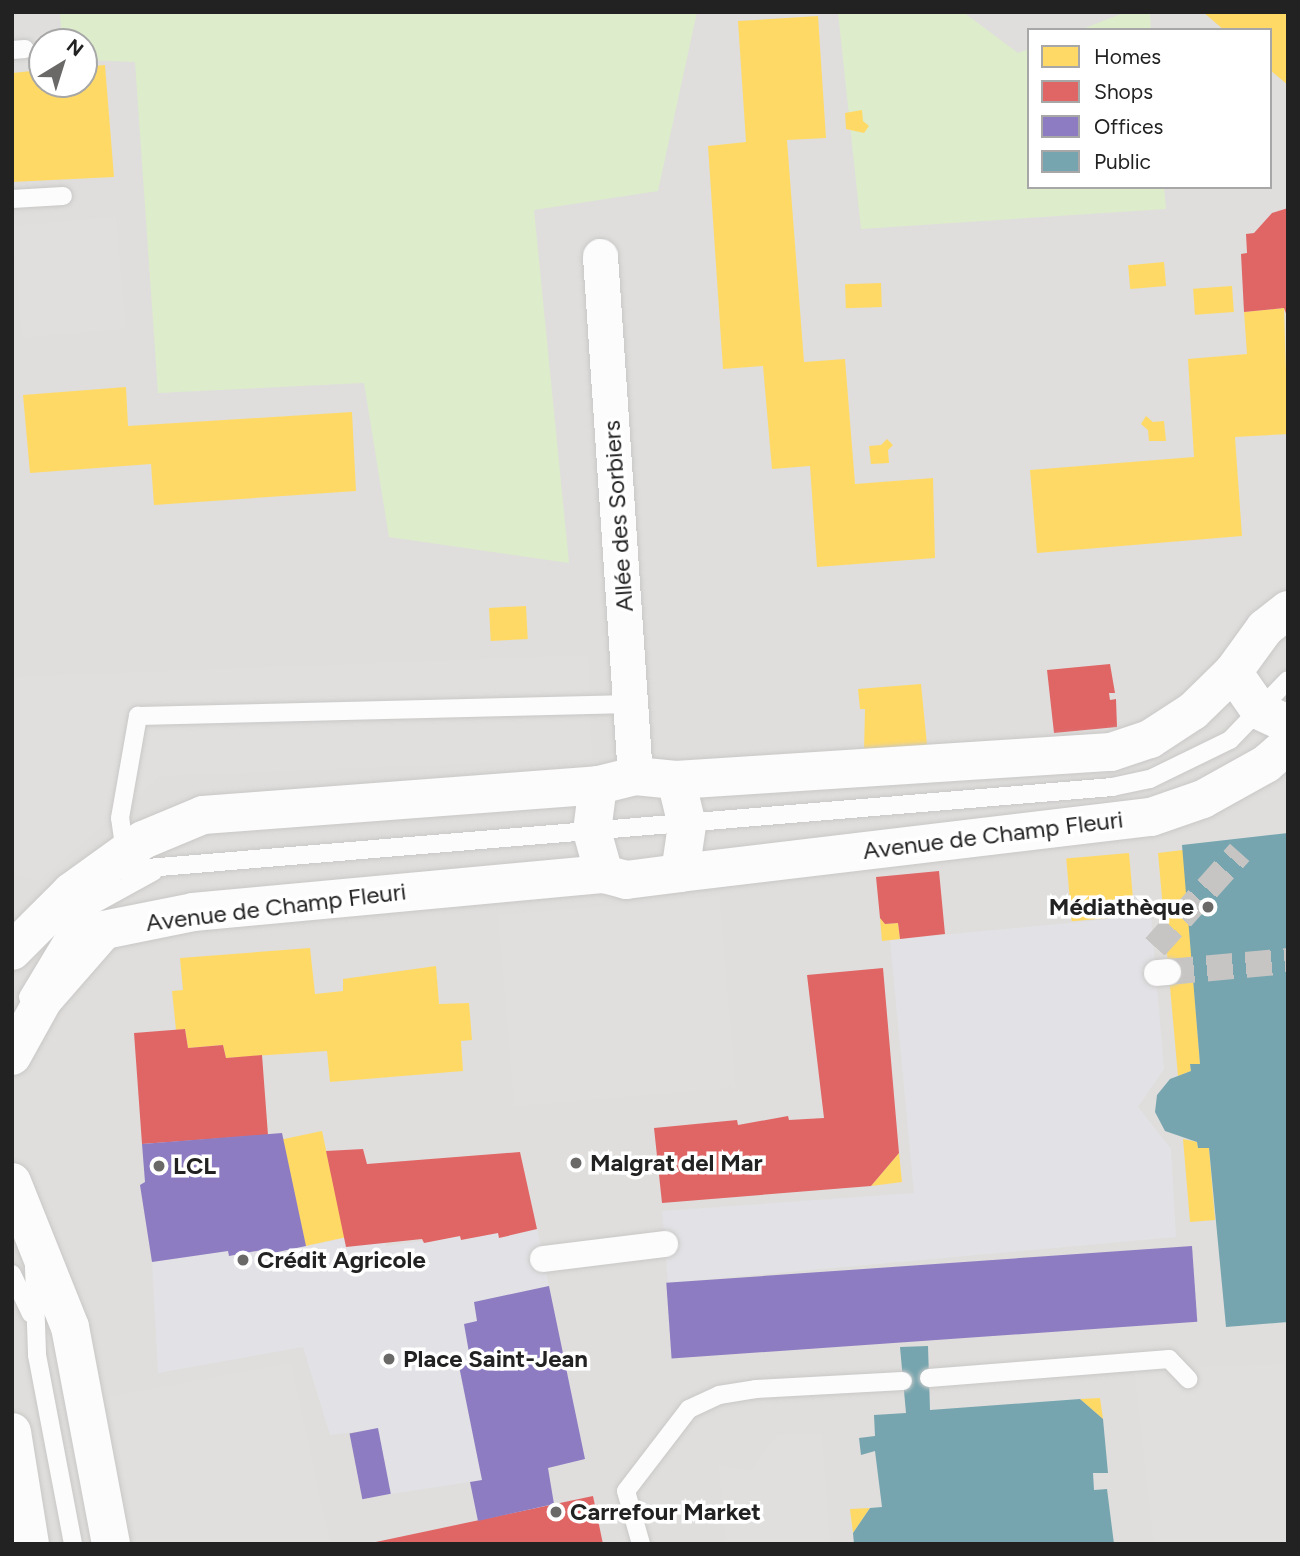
<!DOCTYPE html>
<meta charset="utf-8">
<style>
body{margin:0}
#map{position:relative;width:1300px;height:1556px;overflow:hidden;background:#f0eeeb;font-family:Figtree,sans-serif}
div>[style]{position:absolute}
.residential>*{inset:0;background:#dfdedc}
.grass>*{inset:0;background:#ddeccb}
.parking>*{inset:0;background:#e0dfde;transform-origin:0 0}
.plaza>*{inset:0;background:#e2e1e5}
.homes>*{inset:0;background:#ffd966;transform-origin:0 0}
.shops>*{inset:0;background:#e06666}
.offices>*{inset:0;background:#8e7cc3;transform-origin:0 0}
.public>*{inset:0;background:#76a5af}
.pedestrian-tunnel>*{height:26px;margin-top:-13px;transform-origin:0;background:repeating-linear-gradient(90deg,#c7c5c3 0 26px,transparent 0 39px)}
.roads{filter:drop-shadow(0 0 2px #c9c8c7) drop-shadow(0 0 2px #c9c8c7)}
.service>*{height:18px;margin:-9px;padding:0 9px;transform-origin:9px;border-radius:9px;background:#fdfcfc}
.pedestrian>*{height:26px;margin:-13px;padding:0 13px;transform-origin:13px;border-radius:13px;background:#fdfcfc}
.minor>*{height:35px;margin:-17.5px;padding:0 17.5px;transform-origin:17.5px;border-radius:17.5px;background:#fdfcfc}
.tertiary>*{height:38px;margin:-19px;padding:0 19px;transform-origin:19px;border-radius:19px;background:#fdfcfc}
.dots>*{width:19px;height:19px;translate:-50% -50%;box-sizing:border-box;border:4px solid #fff;border-radius:50%}
span{translate:-50% -50%;white-space:nowrap;text-align:center;line-height:1.15;-webkit-text-stroke:7px #fff;paint-order:stroke}
.street-label{font-size:24px;color:#222}
.poi-label{font-size:24px;color:#222;font-weight:700}
.right{translate:-100% -50%;text-align:right}
.left{translate:0 -50%;text-align:left}
.frame{position:absolute;inset:0;border:14px solid #222;pointer-events:none}
.legend{position:absolute;left:1027px;top:28px;width:245px;height:161px;box-sizing:border-box;background:#fff;border:2px solid #a7a7a7;margin:0;padding:9px 12px;list-style:none;font-size:21px;color:#222}
.legend li{display:flex;align-items:center;gap:14px;height:35px}
.legend b{width:35px;border:2px solid #a7a7a7}
.north{position:absolute;left:28px;top:28px;width:70px;height:70px;box-sizing:border-box;background:#fff;border:2px solid #a7a7a7;border-radius:50%;rotate:38deg;font-size:19px;font-weight:700;line-height:28px;text-align:center;color:#222}
.north::after{content:'';display:block;margin:auto;width:24px;height:32px;background:#6a6968;clip-path:polygon(50% 0,100% 100%,50% 72%,0 100%)}
</style>
<div id="map">
<div class="residential">
<div style="clip-path:polygon(evenodd,12px 12px,1288px 12px,1288px 1544px,12px 1544px,12px 12px,1029px 30px,1270px 30px,1270px 187px,1029px 187px,1029px 30px,12px 12px,42px 42px,84px 42px,84px 84px,42px 84px,42px 42px)"></div>
</div>
<div class="grass">
<div style="clip-path:polygon(60px 12px,697px 12px,658px 191px,534px 210px,569px 563px,389px 537px,364px 383px,158px 393px,135px 62px,84px 60px,84px 42px,62px 42px)"></div>
<div style="clip-path:polygon(838px 12px,963px 12px,1018px 53px,1029px 49px,1029px 187px,1164px 187px,1166px 209px,861px 229px)"></div>
<div style="clip-path:polygon(1126px 12px,1150px 12px,1151px 30px,1080px 30px)"></div>
</div>
<div class="parking">
<div style="left:116px;top:217px;width:112px;height:104px;rotate:85deg"></div>
<div style="clip-path:polygon(588px 655px,592px 759px,160px 776px,39px 881px,12px 873px,12px 677px)"></div>
<div style="left:719px;top:896px;width:192px;height:222px;rotate:85deg"></div>
<div style="clip-path:polygon(291px 1363px,330px 1544px,137px 1544px,108px 1397px)"></div>
<div style="clip-path:polygon(1288px 1364px,1288px 1544px,1154px 1544px,1134px 1370px)"></div>
<div style="clip-path:polygon(822px 1434px,830px 1544px,726px 1544px,719px 1465px,752px 1471px,777px 1435px)"></div>
</div>
<div class="plaza">
<div style="clip-path:polygon(1151px 915px,1164px 1069px,1138px 1107px,1171px 1149px,1176px 1237px,668px 1283px,662px 1211px,914px 1193px,890px 940px)"></div>
<div style="clip-path:polygon(537px 1229px,549px 1286px,474px 1302px,477px 1321px,471px 1364px,459px 1367px,482px 1480px,391px 1494px,378px 1429px,330px 1435px,303px 1347px,158px 1373px,152px 1262px,228px 1251px,229px 1256px,267px 1249px,268px 1254px,344px 1238px,347px 1247px,384px 1241px,386px 1246px,460px 1236px,461px 1240px,498px 1233px,500px 1238px)"></div>
</div>
<div class="homes">
<div style="clip-path:polygon(1203px 12px,1288px 12px,1288px 85px,1270px 70px,1270px 30px,1224px 30px)"></div>
<div style="clip-path:polygon(818px 16px,826px 138px,787px 140px,804px 362px,845px 359px,855px 484px,933px 478px,935px 558px,817px 567px,810px 466px,772px 469px,763px 366px,723px 369px,708px 146px,746px 142px,738px 21px)"></div>
<div style="clip-path:polygon(105px 65px,114px 177px,12px 182px,12px 73px,42px 70px,42px 84px,84px 84px,84px 67px)"></div>
<div style="clip-path:polygon(862px 110px,863px 121px,869px 126px,864px 133px,846px 129px,845px 113px)"></div>
<div style="left:1164px;top:262px;width:24px;height:36px;rotate:85deg"></div>
<div style="left:881px;top:283px;width:24px;height:36px;rotate:88deg"></div>
<div style="left:1232px;top:286px;width:26px;height:39px;rotate:86deg"></div>
<div style="clip-path:polygon(1284px 308px,1288px 434px,1235px 437px,1242px 536px,1037px 553px,1030px 470px,1194px 457px,1188px 359px,1247px 354px,1244px 312px)"></div>
<div style="clip-path:polygon(126px 387px,128px 426px,352px 412px,356px 491px,154px 505px,151px 464px,30px 473px,23px 395px)"></div>
<div style="clip-path:polygon(1146px 416px,1153px 422px,1164px 421px,1166px 441px,1149px 441px,1148px 430px,1141px 424px)"></div>
<div style="clip-path:polygon(887px 439px,893px 445px,888px 450px,889px 463px,871px 464px,869px 446px,881px 445px)"></div>
<div style="left:526px;top:606px;width:33px;height:37px;rotate:87deg"></div>
<div style="clip-path:polygon(921px 684px,927px 745px,864px 751px,865px 709px,860px 709px,858px 689px)"></div>
<div style="clip-path:polygon(1183px 850px,1200px 1064px,1190px 1064px,1191px 1071px,1178px 1076px,1158px 853px)"></div>
<div style="left:1129px;top:853px;width:63px;height:63px;rotate:85deg"></div>
<div style="clip-path:polygon(880px 918px,885px 924px,898px 923px,900px 939px,882px 941px)"></div>
<div style="clip-path:polygon(310px 948px,315px 994px,343px 991px,343px 979px,436px 966px,439px 1004px,469px 1003px,472px 1040px,461px 1041px,463px 1071px,330px 1082px,327px 1051px,226px 1058px,223px 1045px,188px 1048px,185px 1029px,176px 1030px,172px 991px,183px 990px,180px 958px)"></div>
<div style="left:322px;top:1131px;width:109px;height:40px;rotate:78deg"></div>
<div style="clip-path:polygon(1183px 1139px,1197px 1142px,1198px 1148px,1209px 1148px,1215px 1220px,1190px 1222px)"></div>
<div style="clip-path:polygon(899px 1153px,902px 1182px,871px 1186px)"></div>
<div style="clip-path:polygon(1100px 1398px,1103px 1419px,1080px 1399px)"></div>
<div style="clip-path:polygon(870px 1508px,853px 1533px,850px 1509px)"></div>
</div>
<div class="shops">
<div style="clip-path:polygon(1288px 208px,1288px 319px,1284px 308px,1244px 312px,1241px 254px,1247px 253px,1246px 234px,1254px 233px,1272px 213px)"></div>
<div style="clip-path:polygon(1110px 664px,1115px 693px,1109px 693px,1110px 700px,1116px 699px,1117px 727px,1054px 733px,1047px 670px)"></div>
<div style="clip-path:polygon(939px 871px,945px 934px,900px 939px,898px 923px,885px 924px,880px 918px,876px 877px)"></div>
<div style="clip-path:polygon(883px 968px,899px 1153px,871px 1186px,662px 1203px,654px 1128px,737px 1120px,738px 1125px,788px 1116px,789px 1120px,824px 1118px,807px 975px)"></div>
<div style="clip-path:polygon(185px 1029px,188px 1048px,223px 1045px,226px 1058px,262px 1055px,268px 1135px,142px 1144px,134px 1033px)"></div>
<div style="clip-path:polygon(363px 1149px,367px 1164px,520px 1152px,537px 1229px,499px 1238px,498px 1233px,461px 1240px,460px 1236px,424px 1243px,422px 1239px,346px 1247px,326px 1151px)"></div>
<div style="clip-path:polygon(593px 1496px,603px 1544px,372px 1544px,371px 1543px)"></div>
</div>
<div class="offices">
<div style="clip-path:polygon(282px 1133px,306px 1246px,268px 1254px,267px 1249px,229px 1256px,228px 1251px,152px 1262px,140px 1185px,145px 1182px,142px 1144px)"></div>
<div style="left:1192px;top:1246px;width:76px;height:527px;rotate:86deg"></div>
<div style="clip-path:polygon(549px 1286px,585px 1459px,548px 1468px,554px 1504px,478px 1521px,470px 1482px,482px 1480px,459px 1366px,471px 1364px,464px 1324px,477px 1321px,474px 1302px)"></div>
<div style="left:378px;top:1428px;width:67px;height:29px;rotate:79deg"></div>
</div>
<div class="public">
<div style="clip-path:polygon(1288px 833px,1288px 1322px,1226px 1327px,1209px 1148px,1198px 1148px,1197px 1142px,1165px 1131px,1155px 1112px,1157px 1095px,1170px 1079px,1191px 1071px,1190px 1064px,1200px 1064px,1182px 845px)"></div>
<div style="clip-path:polygon(928px 1346px,930px 1410px,1080px 1399px,1103px 1419px,1108px 1473px,1093px 1473px,1094px 1490px,1107px 1489px,1114px 1544px,854px 1544px,853px 1533px,870px 1508px,882px 1507px,875px 1451px,861px 1455px,859px 1438px,875px 1436px,874px 1415px,906px 1413px,900px 1347px)"></div>
</div>
<div class="pedestrian-tunnel">
<div style="left:1155px;top:947px;width:127px;rotate:-48.2deg"></div>
<div style="left:1168px;top:972px;width:121px;rotate:-5.2deg"></div>
</div>
<div class="roads">
<div class="service">
<div style="left:12px;top:50px;width:13px;rotate:-4deg"></div>
<div style="left:12px;top:199px;width:51px;rotate:-3.4deg"></div>
<div style="left:125px;top:853px;width:35px;rotate:-98deg"></div>
<div style="left:120px;top:818px;width:104px;rotate:-80deg"></div>
<div style="left:138px;top:716px;width:494px;rotate:-1.4deg"></div>
<div style="left:112px;top:871px;width:1004px;rotate:-4.8deg"></div>
<div style="left:1112px;top:787px;width:39px;rotate:-12deg"></div>
<div style="left:1150px;top:779px;width:89px;rotate:-26deg"></div>
<div style="left:1230px;top:740px;width:83px;rotate:-46deg"></div>
<div style="left:28px;top:997px;width:70px;rotate:-59deg"></div>
<div style="left:64px;top:937px;width:39px;rotate:-50deg"></div>
<div style="left:89px;top:907px;width:73px;rotate:-28.7deg"></div>
<div style="left:34px;top:1267px;width:88px;rotate:88deg"></div>
<div style="left:37px;top:1355px;width:192px;rotate:79.2deg"></div>
<div style="left:12px;top:1274px;width:44px;rotate:64.6deg"></div>
<div style="left:929px;top:1378px;width:241px;rotate:-4.5deg"></div>
<div style="left:1169px;top:1359px;width:28px;rotate:46deg"></div>
<div style="left:641px;top:1544px;width:55px;rotate:-105.8deg"></div>
<div style="left:626px;top:1491px;width:103px;rotate:-52.5deg"></div>
<div style="left:689px;top:1409px;width:33px;rotate:-25deg"></div>
<div style="left:719px;top:1395px;width:37px;rotate:-9deg"></div>
<div style="left:756px;top:1389px;width:147px;rotate:-3.1deg"></div>
</div>
<div class="pedestrian">
<div style="left:1157px;top:973px;width:11px;rotate:-5deg"></div>
<div style="left:543px;top:1259px;width:123px;rotate:-7deg"></div>
</div>
<div class="minor">
<div style="left:600px;top:256px;width:521px;rotate:86.15deg"></div>
</div>
<div class="tertiary">
<div style="left:1288px;top:610px;width:29px;rotate:142deg"></div>
<div style="left:1265px;top:628px;width:54px;rotate:126deg"></div>
<div style="left:1233px;top:672px;width:47px;rotate:55.3deg"></div>
<div style="left:1260px;top:711px;width:31px;rotate:25deg"></div>
<div style="left:676px;top:780px;width:436px;rotate:-3.7deg"></div>
<div style="left:1111px;top:752px;width:41px;rotate:-18.4deg"></div>
<div style="left:1150px;top:739px;width:51px;rotate:-33.1deg"></div>
<div style="left:1193px;top:711px;width:56px;rotate:-44.3deg"></div>
<div style="left:680px;top:873px;width:474px;rotate:-6.8deg"></div>
<div style="left:1151px;top:817px;width:55px;rotate:-19.1deg"></div>
<div style="left:1203px;top:799px;width:72px;rotate:-29.1deg"></div>
<div style="left:1266px;top:764px;width:29px;rotate:-41deg"></div>
<div style="left:12px;top:951px;width:83px;rotate:-45deg"></div>
<div style="left:71px;top:892px;width:89px;rotate:-35.8deg"></div>
<div style="left:143px;top:840px;width:65px;rotate:-22.6deg"></div>
<div style="left:203px;top:815px;width:396px;rotate:-4.3deg"></div>
<div style="left:12px;top:1056px;width:64px;rotate:-61deg"></div>
<div style="left:43px;top:1000px;width:93px;rotate:-48.9deg"></div>
<div style="left:104px;top:930px;width:91px;rotate:-11.4deg"></div>
<div style="left:193px;top:912px;width:413px;rotate:-5.3deg"></div>
<div style="left:604px;top:874px;width:23px;rotate:15deg"></div>
<div style="left:626px;top:880px;width:54px;rotate:-7.4deg"></div>
<div style="left:680px;top:873px;width:49px;rotate:-81.7deg"></div>
<div style="left:687px;top:825px;width:46px;rotate:-103.7deg"></div>
<div style="left:676px;top:780px;width:41px;rotate:-174.4deg"></div>
<div style="left:635px;top:776px;width:38px;rotate:166deg"></div>
<div style="left:598px;top:785px;width:46px;rotate:97.4deg"></div>
<div style="left:592px;top:831px;width:45px;rotate:74.4deg"></div>
<div style="left:12px;top:1182px;width:156px;rotate:68.2deg"></div>
<div style="left:70px;top:1327px;width:221px;rotate:79.3deg"></div>
<div style="left:12px;top:1432px;width:113px;rotate:80.9deg"></div>
</div>
</div>
<div class="dots">
<div style="left:1208px;top:907px;background:#6a6968"></div>
<div style="left:576px;top:1163px;background:#6a6968"></div>
<div style="left:159px;top:1166px;background:#6a6968"></div>
<div style="left:243px;top:1260px;background:#6a6968"></div>
<div style="left:389px;top:1359px;background:#6a6968"></div>
<div style="left:556px;top:1512px;background:#6a6968"></div>
</div>
<div class="street-label">
<span style="left:618px;top:516px;rotate:-94deg">Allée des Sorbiers</span>
<span style="left:993px;top:835px;rotate:-7deg">Avenue de Champ Fleuri</span>
<span style="left:276px;top:907px;rotate:-7deg">Avenue de Champ Fleuri</span>
</div>
<div class="poi-label">
<span class="right" style="left:1194px;top:907px">Médiathèque</span>
<span class="left" style="left:590px;top:1163px">Malgrat del Mar</span>
<span class="left" style="left:173px;top:1166px">LCL</span>
<span class="left" style="left:257px;top:1260px">Crédit Agricole</span>
<span class="left" style="left:403px;top:1359px">Place Saint-Jean</span>
<span class="left" style="left:570px;top:1512px">Carrefour Market</span>
</div>
<div class="frame"></div>
<ul class="legend">
<li><b style="height:19px;background:#ffd966"></b>Homes</li>
<li><b style="height:19px;background:#e06666"></b>Shops</li>
<li><b style="height:19px;background:#8e7cc3"></b>Offices</li>
<li><b style="height:19px;background:#76a5af"></b>Public</li>
</ul>
<div class="north">N</div>
</div>
